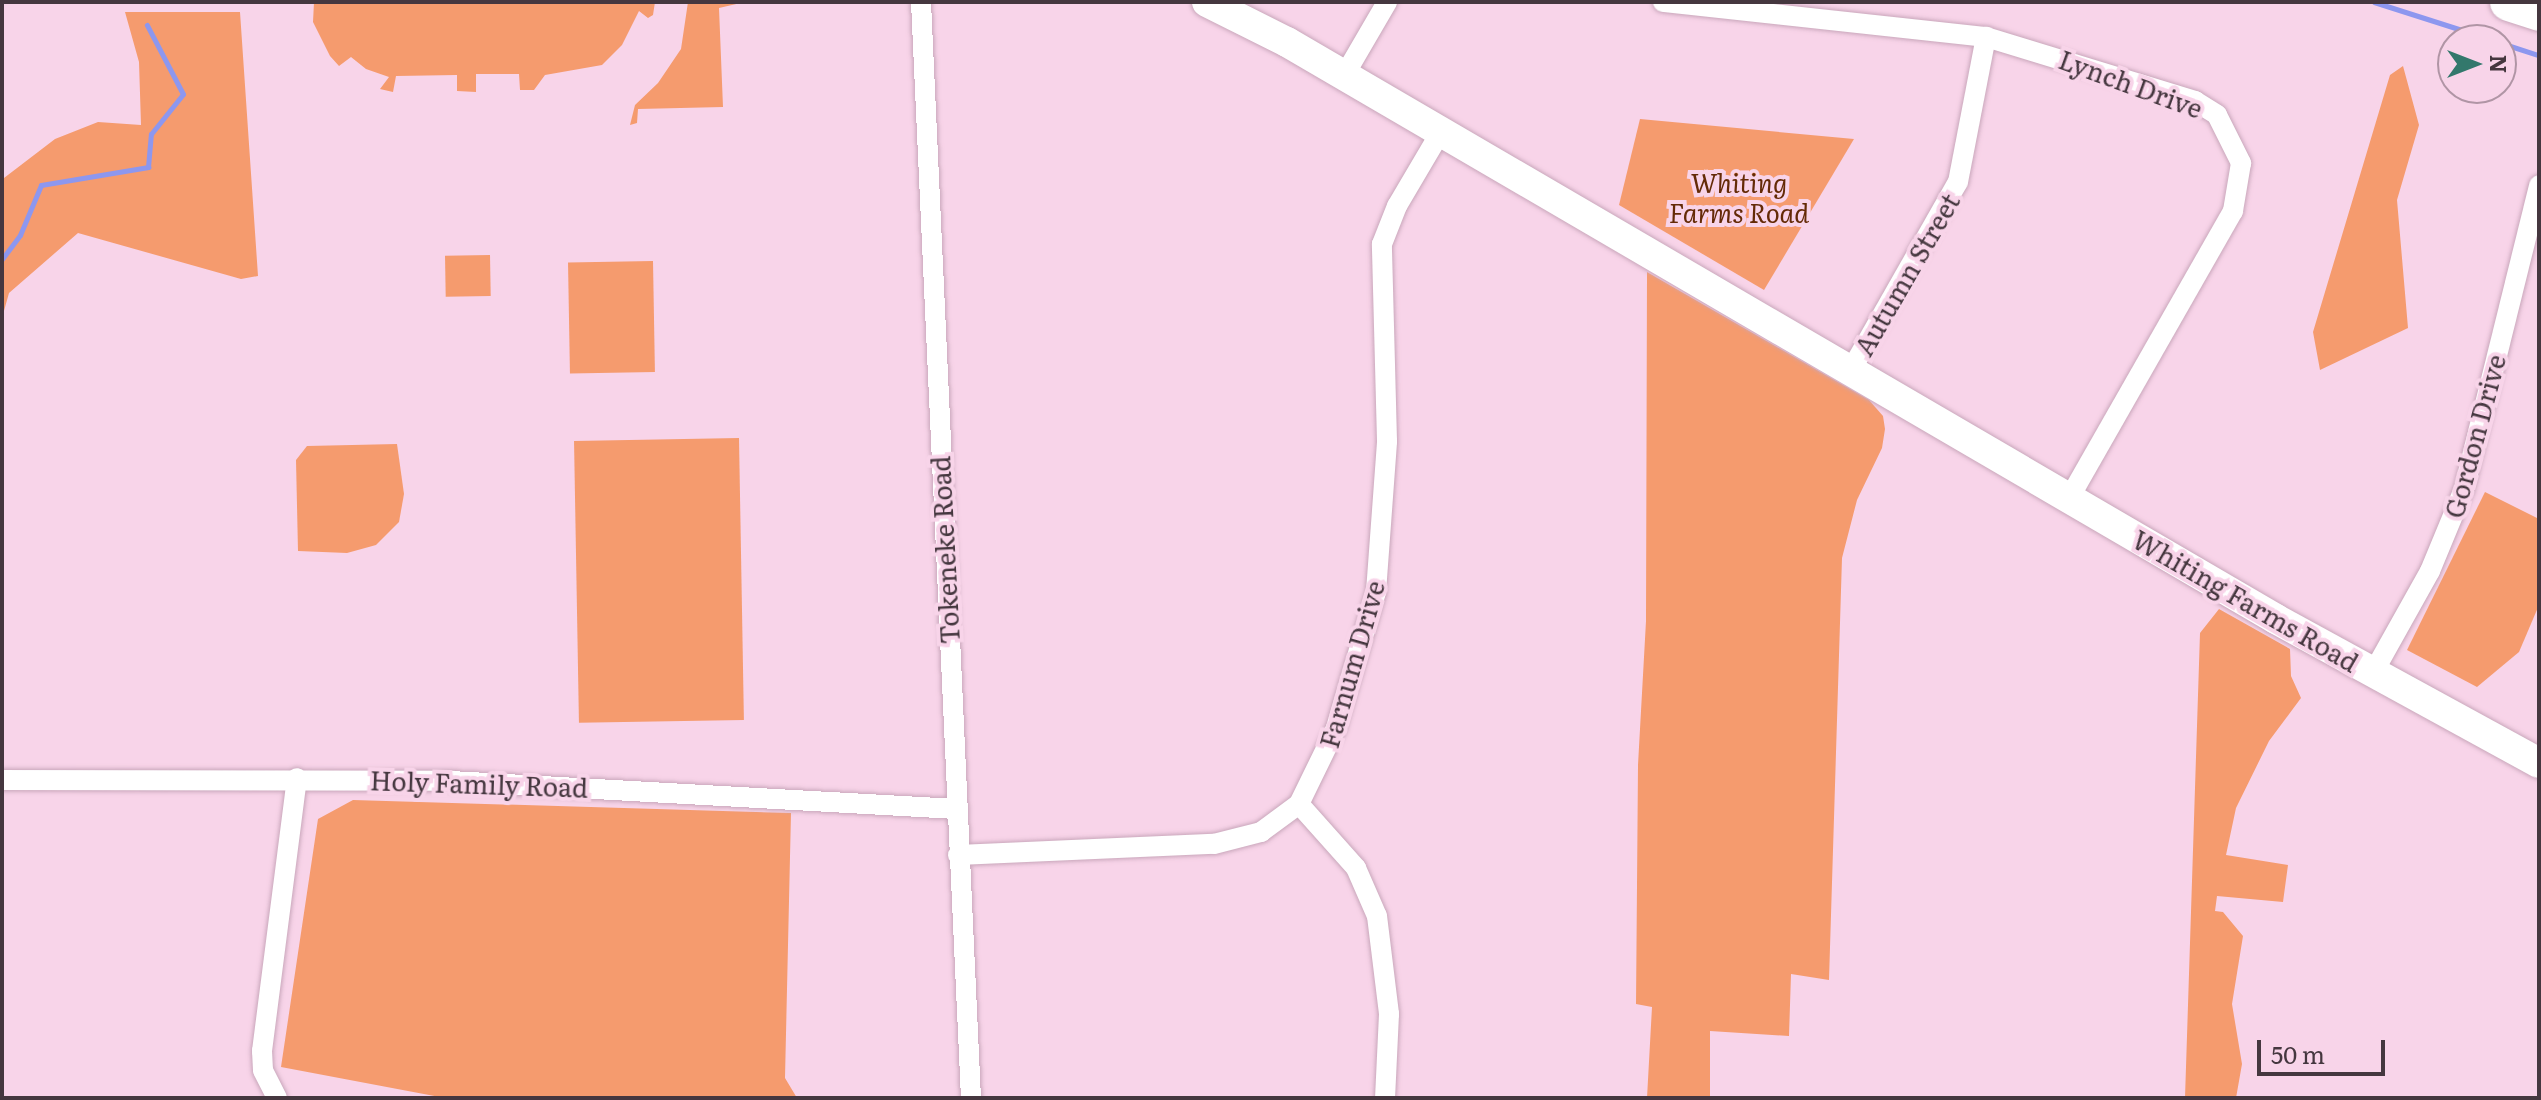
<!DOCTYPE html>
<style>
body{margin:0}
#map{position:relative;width:2541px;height:1100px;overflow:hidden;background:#f8d4e9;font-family:Literata,serif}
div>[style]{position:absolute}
.green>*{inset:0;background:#f59b6e;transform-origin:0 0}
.stream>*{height:5px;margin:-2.5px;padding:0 2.5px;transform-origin:2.5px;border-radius:2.5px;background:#8d97ef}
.roads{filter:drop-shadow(0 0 2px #c9a7bb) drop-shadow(0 0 2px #c9a7bb)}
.street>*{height:20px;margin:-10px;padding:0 10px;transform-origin:10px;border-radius:10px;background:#fff}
.secondary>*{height:30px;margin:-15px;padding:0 15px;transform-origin:15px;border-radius:15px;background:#fff}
.highway>*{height:38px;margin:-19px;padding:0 19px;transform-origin:19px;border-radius:19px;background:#fff}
span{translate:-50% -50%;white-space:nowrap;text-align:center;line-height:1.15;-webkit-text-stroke:8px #f8d4e9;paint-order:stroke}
.street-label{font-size:26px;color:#45373f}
.park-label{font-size:26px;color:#642a06;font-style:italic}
.frame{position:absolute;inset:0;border:4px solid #45373f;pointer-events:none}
.north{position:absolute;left:2437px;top:24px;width:80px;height:80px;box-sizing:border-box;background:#f8d4e9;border:2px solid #b095a5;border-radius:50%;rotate:90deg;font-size:22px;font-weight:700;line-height:32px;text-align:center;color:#45373f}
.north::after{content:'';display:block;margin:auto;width:28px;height:36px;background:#33786c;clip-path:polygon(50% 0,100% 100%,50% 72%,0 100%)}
.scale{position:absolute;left:2257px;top:1040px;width:128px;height:36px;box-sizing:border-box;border:4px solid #45373f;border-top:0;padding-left:10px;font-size:24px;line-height:28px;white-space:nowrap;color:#45373f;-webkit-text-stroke:6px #f8d4e9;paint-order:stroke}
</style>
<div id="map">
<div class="green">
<div style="clip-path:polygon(314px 2px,655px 2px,653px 15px,648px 18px,639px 11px,622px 45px,602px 65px,545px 75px,534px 90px,520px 90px,519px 74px,476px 74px,476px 92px,457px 91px,457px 75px,396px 76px,393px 92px,380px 89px,389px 77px,366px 69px,351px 57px,339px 66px,330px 56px,313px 22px)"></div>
<div style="clip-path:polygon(688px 2px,745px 2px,719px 8px,723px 107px,638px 109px,637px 123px,630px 125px,635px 105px,658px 83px,681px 49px)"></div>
<div style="clip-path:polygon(125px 12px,240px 12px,258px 276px,241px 279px,78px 233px,9px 293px,2px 318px,4px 178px,55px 139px,98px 122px,141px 125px,139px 62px)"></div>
<div style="clip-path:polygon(2403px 66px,2419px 125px,2397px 200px,2408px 328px,2320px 370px,2313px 332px,2390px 75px)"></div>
<div style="clip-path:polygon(1640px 119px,1854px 139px,1764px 290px,1619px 205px)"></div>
<div style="left:490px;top:255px;width:41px;height:45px;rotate:89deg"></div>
<div style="left:653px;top:261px;width:111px;height:85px;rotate:89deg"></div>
<div style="clip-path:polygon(1647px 272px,1869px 400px,1883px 416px,1885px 429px,1882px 448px,1857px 500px,1842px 558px,1829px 980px,1791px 974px,1789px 1036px,1710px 1031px,1710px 1098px,1647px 1098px,1652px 1007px,1636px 1004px,1638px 765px,1646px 621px)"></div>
<div style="left:739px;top:438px;width:282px;height:165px;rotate:89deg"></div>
<div style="clip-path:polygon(397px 444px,404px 494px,399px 522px,376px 545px,347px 553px,298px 551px,296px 460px,307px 446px)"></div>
<div style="clip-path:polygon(2485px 492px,2539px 519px,2539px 605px,2519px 652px,2477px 687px,2407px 650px)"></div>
<div style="clip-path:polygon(2219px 609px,2290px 649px,2291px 676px,2301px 698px,2269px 741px,2236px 808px,2226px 855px,2288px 865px,2283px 902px,2217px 896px,2215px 911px,2223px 912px,2243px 936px,2232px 1004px,2242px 1064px,2236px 1098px,2185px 1098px,2200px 633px)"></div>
<div style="clip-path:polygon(353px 800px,791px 813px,785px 1078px,797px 1098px,445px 1098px,281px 1067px,318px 819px)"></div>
</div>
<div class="stream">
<div style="left:2374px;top:2px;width:125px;rotate:17.7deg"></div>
<div style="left:2501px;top:43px;width:40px;rotate:18deg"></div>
<div style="left:2px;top:259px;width:30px;rotate:-53deg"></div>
<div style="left:20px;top:235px;width:54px;rotate:-67.2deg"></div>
<div style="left:41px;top:185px;width:109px;rotate:-9.5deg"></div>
<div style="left:148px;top:167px;width:33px;rotate:-85deg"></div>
<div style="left:151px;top:134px;width:51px;rotate:-51.3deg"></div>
<div style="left:183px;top:94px;width:78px;rotate:-117.6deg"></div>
</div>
<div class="roads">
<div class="street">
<div style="left:921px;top:2px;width:1097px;rotate:87.39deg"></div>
<div style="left:1663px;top:2px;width:325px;rotate:6.2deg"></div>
<div style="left:1986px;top:37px;width:219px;rotate:17deg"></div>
<div style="left:2195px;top:101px;width:26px;rotate:32deg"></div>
<div style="left:2217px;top:115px;width:54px;rotate:63.4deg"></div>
<div style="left:2241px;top:163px;width:49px;rotate:99.5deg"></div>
<div style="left:2233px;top:211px;width:329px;rotate:119.7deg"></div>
<div style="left:1344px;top:76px;width:86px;rotate:-59.8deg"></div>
<div style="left:1851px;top:370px;width:216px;rotate:-60.4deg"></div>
<div style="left:1958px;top:182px;width:148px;rotate:-79.1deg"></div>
<div style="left:2373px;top:673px;width:117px;rotate:-60.8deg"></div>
<div style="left:2430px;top:571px;width:89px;rotate:-67.5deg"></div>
<div style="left:2464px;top:489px;width:313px;rotate:-76.1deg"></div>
<div style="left:2px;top:780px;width:449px;rotate:0.1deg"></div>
<div style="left:451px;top:781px;width:506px;rotate:3.17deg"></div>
<div style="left:1299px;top:804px;width:86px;rotate:48.3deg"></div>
<div style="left:1356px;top:868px;width:52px;rotate:66.4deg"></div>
<div style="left:1377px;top:916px;width:99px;rotate:83deg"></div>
<div style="left:1389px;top:1014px;width:84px;rotate:92.7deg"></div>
<div style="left:958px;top:855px;width:256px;rotate:-2.5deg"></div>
<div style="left:1214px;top:844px;width:49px;rotate:-14.3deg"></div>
<div style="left:1261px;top:832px;width:47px;rotate:-36.4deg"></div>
<div style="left:1299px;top:804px;width:85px;rotate:-64deg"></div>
<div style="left:1336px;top:728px;width:142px;rotate:-73.6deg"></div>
<div style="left:1376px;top:592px;width:151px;rotate:-85.8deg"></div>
<div style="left:1387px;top:441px;width:197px;rotate:-91.5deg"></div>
<div style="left:1382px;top:244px;width:41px;rotate:-68.5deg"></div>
<div style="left:1397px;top:206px;width:85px;rotate:-59.5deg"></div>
<div style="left:277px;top:1098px;width:31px;rotate:-117deg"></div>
<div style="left:263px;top:1070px;width:19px;rotate:-93deg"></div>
<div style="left:262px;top:1051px;width:275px;rotate:-82.7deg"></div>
</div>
<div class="secondary">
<div style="left:1207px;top:2px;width:89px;rotate:26.6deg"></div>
<div style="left:1287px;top:42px;width:1145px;rotate:30.26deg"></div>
<div style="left:2276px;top:619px;width:300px;rotate:28.7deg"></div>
</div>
<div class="highway">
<div style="left:2509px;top:2px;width:32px;rotate:18deg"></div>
</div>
</div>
<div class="street-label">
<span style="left:2131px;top:83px;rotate:20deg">Lynch Drive</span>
<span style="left:1906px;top:274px;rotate:-60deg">Autumn Street</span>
<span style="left:2474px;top:436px;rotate:-75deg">Gordon Drive</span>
<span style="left:944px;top:550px;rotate:-93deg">Tokeneke Road</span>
<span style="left:2246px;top:600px;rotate:30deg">Whiting Farms Road</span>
<span style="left:1351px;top:664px;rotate:-74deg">Farnum Drive</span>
<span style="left:479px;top:783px;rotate:2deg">Holy Family Road</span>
</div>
<div class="park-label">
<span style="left:1739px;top:197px">Whiting<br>Farms Road</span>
</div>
<div class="frame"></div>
<div class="north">N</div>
<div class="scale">50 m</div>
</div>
